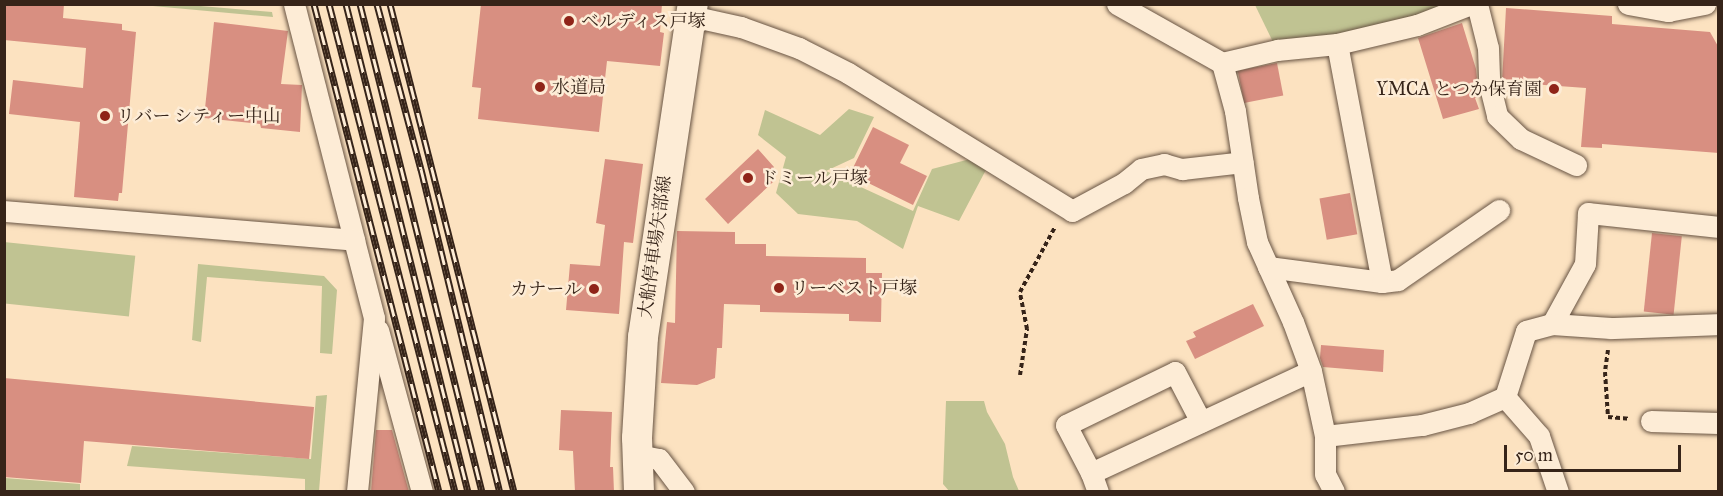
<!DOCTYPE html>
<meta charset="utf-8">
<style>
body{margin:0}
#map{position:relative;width:1723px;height:496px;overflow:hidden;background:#fce2c0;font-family:"IM FELL Great Primer","Noto Serif JP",serif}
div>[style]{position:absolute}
.green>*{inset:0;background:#c0c392;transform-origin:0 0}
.building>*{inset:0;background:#d88f81;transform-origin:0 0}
.path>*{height:4px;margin-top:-2px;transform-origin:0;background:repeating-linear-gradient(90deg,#362419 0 4.5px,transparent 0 7.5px)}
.roads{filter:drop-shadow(0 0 2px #685443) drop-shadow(0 0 2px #685443)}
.minor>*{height:21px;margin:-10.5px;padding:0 10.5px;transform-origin:10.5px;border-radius:10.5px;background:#fdecd6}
.secondary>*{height:30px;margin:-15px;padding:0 15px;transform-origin:15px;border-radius:15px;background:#fdecd6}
.rail>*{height:7px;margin-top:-3.5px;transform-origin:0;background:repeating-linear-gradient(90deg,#fdecd6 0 14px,#362419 0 28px);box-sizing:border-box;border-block:2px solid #362419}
.dots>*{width:16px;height:16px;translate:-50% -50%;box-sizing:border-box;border:3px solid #fdecd6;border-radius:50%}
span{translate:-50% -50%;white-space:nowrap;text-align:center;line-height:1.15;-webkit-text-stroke:5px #fdecd6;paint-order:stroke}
.poi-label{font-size:18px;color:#362419}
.left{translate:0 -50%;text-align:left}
.right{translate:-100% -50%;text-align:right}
.street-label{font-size:18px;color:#362419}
.frame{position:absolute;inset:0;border:6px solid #362419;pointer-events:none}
.scale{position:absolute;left:1504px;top:445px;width:177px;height:27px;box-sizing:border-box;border:3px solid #362419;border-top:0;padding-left:8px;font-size:18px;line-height:21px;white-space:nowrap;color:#362419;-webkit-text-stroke:4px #fdecd6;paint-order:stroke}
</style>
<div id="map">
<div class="green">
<div style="clip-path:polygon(142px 5px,189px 5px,272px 12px,273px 17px)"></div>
<div style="clip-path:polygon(1255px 5px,1445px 5px,1414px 18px,1335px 35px,1273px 42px)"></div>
<div style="clip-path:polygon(849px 109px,874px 117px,854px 158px,826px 171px,913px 211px,932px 169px,974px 158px,988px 166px,959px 221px,918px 206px,903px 249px,857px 221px,798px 214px,776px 193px,786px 157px,758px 135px,765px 110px,820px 135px)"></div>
<div style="left:4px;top:242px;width:132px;height:61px;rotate:6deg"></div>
<div style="clip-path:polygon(198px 264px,324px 276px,337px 290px,332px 354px,320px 353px,322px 286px,207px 277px,201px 342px,192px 340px)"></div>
<div style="clip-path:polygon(327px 395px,319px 491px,305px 491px,305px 479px,127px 466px,132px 446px,311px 459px,316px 396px)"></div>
<div style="clip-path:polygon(946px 401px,984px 401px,987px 412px,1005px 444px,1013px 477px,1019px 491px,949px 491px,943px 484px)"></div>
<div style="clip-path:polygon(5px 478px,80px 484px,80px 491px,5px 491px)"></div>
</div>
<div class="building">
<div style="clip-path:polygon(4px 4px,64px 4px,63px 18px,122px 24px,122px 30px,136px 32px,122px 193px,119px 193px,118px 201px,74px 197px,80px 122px,9px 114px,13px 80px,83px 88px,86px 48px,4px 40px)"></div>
<div style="clip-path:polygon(481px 4px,662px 4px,660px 32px,664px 33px,660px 66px,607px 61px,599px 132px,478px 119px,481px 88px,472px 87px)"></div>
<div style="clip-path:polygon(1506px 8px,1612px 16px,1612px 24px,1710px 32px,1719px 48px,1719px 153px,1602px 144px,1602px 148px,1581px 147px,1586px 88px,1502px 82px)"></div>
<div style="clip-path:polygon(214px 22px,288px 31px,281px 84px,302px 85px,300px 132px,261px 128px,260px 124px,204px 118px)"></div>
<div style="clip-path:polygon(1462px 23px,1476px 69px,1479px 97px,1475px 98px,1479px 109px,1443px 119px,1418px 38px)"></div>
<div style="left:1277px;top:63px;width:33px;height:40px;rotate:79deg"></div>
<div style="clip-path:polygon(873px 127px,909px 145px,900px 163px,927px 176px,913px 205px,850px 174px)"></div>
<div style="clip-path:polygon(758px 149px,774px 167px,766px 175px,773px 182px,728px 224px,705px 199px)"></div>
<div style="clip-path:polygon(605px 159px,643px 164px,633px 243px,624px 242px,619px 314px,566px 310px,570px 264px,600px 266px,605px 225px,596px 223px)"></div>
<div style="left:1350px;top:193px;width:42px;height:31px;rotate:80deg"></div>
<div style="clip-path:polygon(677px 231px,735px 232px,735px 244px,766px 244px,766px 256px,866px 258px,866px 273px,882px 273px,881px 322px,849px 321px,849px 314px,760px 312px,760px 305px,724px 304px,722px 348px,717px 348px,715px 378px,697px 385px,661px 383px,667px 322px,675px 323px)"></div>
<div style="left:1652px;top:233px;width:30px;height:79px;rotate:6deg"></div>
<div style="clip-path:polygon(1253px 304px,1264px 326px,1195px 359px,1186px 341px,1196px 337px,1193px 332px)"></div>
<div style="clip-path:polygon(1321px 345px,1384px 350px,1383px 372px,1323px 367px,1320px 358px)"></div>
<div style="clip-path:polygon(4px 378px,314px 407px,309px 459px,84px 441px,81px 483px,4px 477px)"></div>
<div style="clip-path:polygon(561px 410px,612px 412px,610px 467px,613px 467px,614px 492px,575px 492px,573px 451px,559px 450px)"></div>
<div style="clip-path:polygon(376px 430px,392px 430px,409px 492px,371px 492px)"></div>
</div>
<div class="path">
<div style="left:1608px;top:350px;width:22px;rotate:98deg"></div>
<div style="left:1605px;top:372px;width:45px;rotate:86.2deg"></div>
<div style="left:1608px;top:417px;width:21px;rotate:5deg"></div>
<div style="left:1020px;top:375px;width:47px;rotate:-81.3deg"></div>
<div style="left:1027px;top:329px;width:38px;rotate:-101deg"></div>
<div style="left:1020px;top:292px;width:74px;rotate:-61.7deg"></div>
</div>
<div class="roads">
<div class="minor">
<div style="left:294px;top:4px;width:244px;rotate:75.7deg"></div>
<div style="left:1117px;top:4px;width:120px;rotate:29.3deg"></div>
<div style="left:1222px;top:63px;width:57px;rotate:-13.3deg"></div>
<div style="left:1277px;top:50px;width:60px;rotate:-5.7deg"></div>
<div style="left:1337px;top:44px;width:82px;rotate:-13.4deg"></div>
<div style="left:1417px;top:25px;width:58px;rotate:-21.3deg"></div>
<div style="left:1477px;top:4px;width:45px;rotate:76deg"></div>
<div style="left:1488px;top:48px;width:35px;rotate:88deg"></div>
<div style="left:1489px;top:83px;width:34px;rotate:76deg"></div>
<div style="left:1497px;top:116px;width:33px;rotate:44deg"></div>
<div style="left:1521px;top:139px;width:61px;rotate:25.3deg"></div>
<div style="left:1628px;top:4px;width:41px;rotate:9.9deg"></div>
<div style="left:1668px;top:11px;width:38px;rotate:-11deg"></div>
<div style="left:691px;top:16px;width:51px;rotate:12.4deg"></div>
<div style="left:741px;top:27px;width:62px;rotate:19.9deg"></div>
<div style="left:799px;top:48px;width:55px;rotate:27deg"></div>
<div style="left:848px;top:73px;width:263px;rotate:31.6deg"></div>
<div style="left:1072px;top:211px;width:59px;rotate:-28.3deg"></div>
<div style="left:1124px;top:183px;width:22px;rotate:-39deg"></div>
<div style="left:1141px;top:169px;width:24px;rotate:-12deg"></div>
<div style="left:1164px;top:164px;width:19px;rotate:16deg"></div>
<div style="left:1182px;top:169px;width:61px;rotate:-6.5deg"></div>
<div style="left:1222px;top:63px;width:50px;rotate:74.8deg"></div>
<div style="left:1235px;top:111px;width:88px;rotate:81.5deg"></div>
<div style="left:1248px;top:198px;width:45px;rotate:78.4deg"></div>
<div style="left:1257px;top:242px;width:88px;rotate:65.8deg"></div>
<div style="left:1293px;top:322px;width:52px;rotate:69.8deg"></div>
<div style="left:1311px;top:371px;width:66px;rotate:77.8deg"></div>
<div style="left:1325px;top:436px;width:38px;rotate:90deg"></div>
<div style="left:1325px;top:474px;width:20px;rotate:63deg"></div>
<div style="left:4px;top:211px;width:351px;rotate:4.7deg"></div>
<div style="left:354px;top:240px;width:81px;rotate:75.6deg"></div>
<div style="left:374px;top:318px;width:175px;rotate:95.6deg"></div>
<div style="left:1268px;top:267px;width:115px;rotate:7.5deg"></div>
<div style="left:1382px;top:282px;width:242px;rotate:-100.7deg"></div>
<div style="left:1382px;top:282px;width:16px;rotate:-7deg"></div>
<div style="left:1398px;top:280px;width:123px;rotate:-34.7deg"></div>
<div style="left:1552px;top:324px;width:68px;rotate:-61.2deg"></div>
<div style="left:1585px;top:264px;width:51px;rotate:-86.6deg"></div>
<div style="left:1588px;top:213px;width:131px;rotate:6.1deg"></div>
<div style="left:378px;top:330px;width:168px;rotate:74.8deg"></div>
<div style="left:1505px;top:397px;width:69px;rotate:-72.3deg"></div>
<div style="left:1526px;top:331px;width:27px;rotate:-15deg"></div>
<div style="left:1552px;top:324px;width:59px;rotate:3.9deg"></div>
<div style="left:1611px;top:328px;width:107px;rotate:-2.1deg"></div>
<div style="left:1651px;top:421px;width:67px;rotate:1.7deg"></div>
<div style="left:1325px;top:436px;width:98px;rotate:-6.5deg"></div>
<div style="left:1422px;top:425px;width:49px;rotate:-14.3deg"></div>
<div style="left:1469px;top:413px;width:39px;rotate:-24deg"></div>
<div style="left:1505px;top:397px;width:52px;rotate:48.9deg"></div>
<div style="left:1539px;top:436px;width:59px;rotate:71.3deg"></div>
<div style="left:638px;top:455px;width:21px;rotate:11deg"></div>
<div style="left:659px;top:459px;width:41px;rotate:52.9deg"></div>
<div style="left:1091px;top:473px;width:54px;rotate:-117.5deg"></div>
<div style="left:1066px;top:425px;width:121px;rotate:-25.9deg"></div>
<div style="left:1175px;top:372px;width:56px;rotate:62.5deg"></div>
<div style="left:1098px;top:492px;width:20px;rotate:-110deg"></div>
<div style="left:1091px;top:473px;width:242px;rotate:-24.9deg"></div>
</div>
<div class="secondary">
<div style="left:639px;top:492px;width:54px;rotate:-92.1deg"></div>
<div style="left:637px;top:438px;width:101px;rotate:-86.6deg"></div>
<div style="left:643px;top:337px;width:337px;rotate:-81.5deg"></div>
</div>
</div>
<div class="rail">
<div style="left:314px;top:4px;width:504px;rotate:75.63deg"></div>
<div style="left:329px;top:4px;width:504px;rotate:75.52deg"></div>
<div style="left:346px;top:4px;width:503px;rotate:75.96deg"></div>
<div style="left:360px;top:4px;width:503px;rotate:75.96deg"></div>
<div style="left:377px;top:4px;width:171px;rotate:75.1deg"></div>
<div style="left:421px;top:169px;width:333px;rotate:76.3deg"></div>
<div style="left:390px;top:4px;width:504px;rotate:75.74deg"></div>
</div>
<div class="dots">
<div style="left:569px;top:21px;background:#8f2418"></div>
<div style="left:540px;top:87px;background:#8f2418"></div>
<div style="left:1554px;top:89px;background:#8f2418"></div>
<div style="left:105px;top:116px;background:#8f2418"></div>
<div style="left:748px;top:178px;background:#8f2418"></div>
<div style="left:779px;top:288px;background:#8f2418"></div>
<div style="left:594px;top:289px;background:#8f2418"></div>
</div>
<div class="poi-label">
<span class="left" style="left:581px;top:21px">ベルディス戸塚</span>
<span class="left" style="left:552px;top:87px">水道局</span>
<span class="right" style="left:1542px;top:89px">YMCA とつか保育園</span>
<span class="left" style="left:117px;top:116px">リバー シティー中山</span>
<span class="left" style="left:760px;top:178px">ドミール戸塚</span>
<span class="left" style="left:791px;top:288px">リーベスト戸塚</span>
<span class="right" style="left:582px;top:289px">カナール</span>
</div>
<div class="street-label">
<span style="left:655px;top:247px;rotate:-82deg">大船停車場矢部線</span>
</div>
<div class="frame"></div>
<div class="scale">50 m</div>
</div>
